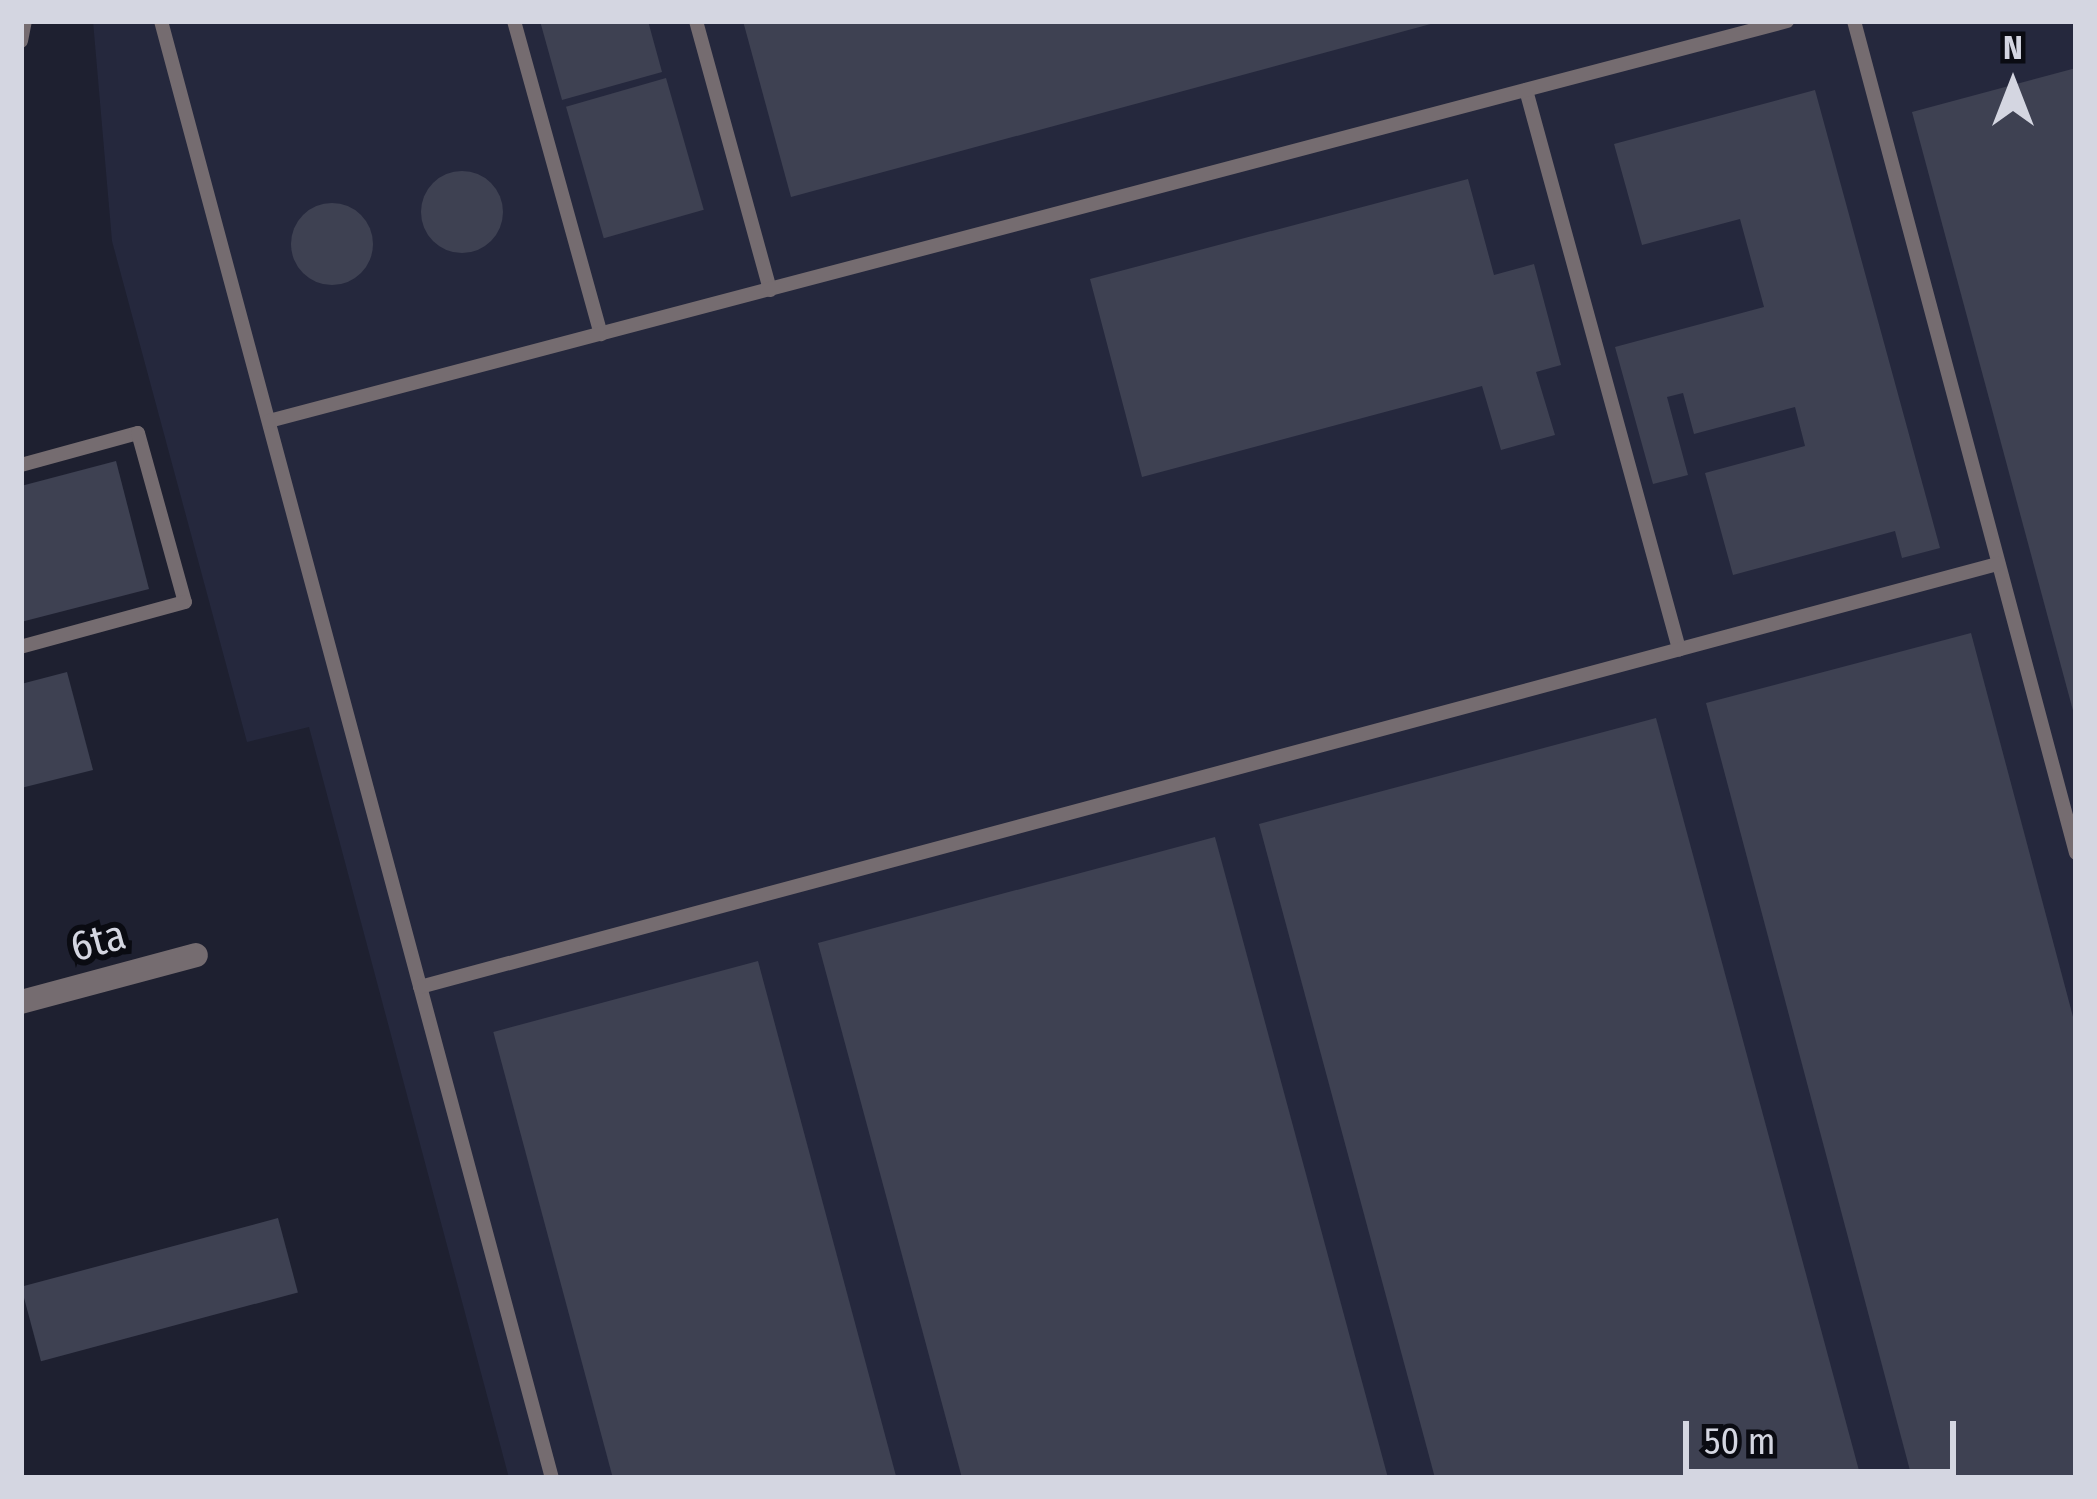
<!DOCTYPE html>
<style>
body{margin:0}
#map{position:relative;width:2097px;height:1499px;overflow:hidden;background:#1e2030;font-family:"Fira Sans Condensed",sans-serif}
div>[style]{position:absolute}
.built>*{inset:0;background:#25283d}
.building>*{inset:0;background:#3e4152;transform-origin:0 0}
.round{border-radius:50%}
.lane>*{height:14px;margin:-7px;padding:0 7px;transform-origin:7px;border-radius:7px;background:#756c70}
.street>*{height:24px;margin:-12px;padding:0 12px;transform-origin:12px;border-radius:12px;background:#756c70}
span{translate:-50% -50%;white-space:nowrap;text-align:center;line-height:1.15;-webkit-text-stroke:12px #0a0b12;paint-order:stroke}
.street-label{font-size:42px;color:#d4d6e1}
.frame{position:absolute;inset:0;border:24px solid #d4d6e1;pointer-events:none}
.north{position:absolute;left:1953px;top:24px;width:120px;height:120px;-webkit-text-stroke:9px #0a0b12;paint-order:stroke;rotate:0deg;font-size:33px;font-weight:700;line-height:48px;text-align:center;color:#d4d6e1}
.north::after{content:'';display:block;margin:auto;width:42px;height:54px;background:#d4d6e1;clip-path:polygon(50% 0,100% 100%,50% 72%,0 100%)}
.scale{position:absolute;left:1683px;top:1421px;width:273px;height:54px;box-sizing:border-box;border:6px solid #d4d6e1;border-top:0;padding-left:15px;font-size:36px;line-height:42px;white-space:nowrap;color:#d4d6e1;-webkit-text-stroke:9px #0a0b12;paint-order:stroke}
</style>
<div id="map">
<div class="built">
<div style="clip-path:polygon(93px 21px,2076px 21px,2076px 1478px,509px 1478px,309px 727px,247px 742px,112px 241px)"></div>
</div>
<div class="building">
<div style="clip-path:polygon(540px 21px,648px 21px,662px 72px,562px 100px)"></div>
<div style="clip-path:polygon(743px 21px,1438px 21px,1438px 22px,791px 197px)"></div>
<div style="clip-path:polygon(2076px 68px,2076px 717px,2075px 718px,1912px 112px)"></div>
<div style="left:666px;top:78px;width:137px;height:104px;rotate:74deg"></div>
<div style="clip-path:polygon(1815px 90px,1940px 548px,1902px 558px,1895px 531px,1733px 575px,1705px 473px,1805px 446px,1795px 407px,1694px 434px,1683px 393px,1667px 397px,1688px 475px,1653px 484px,1615px 347px,1764px 307px,1740px 219px,1642px 245px,1614px 144px)"></div>
<div class="round" style="left:421px;top:171px;width:82px;height:82px"></div>
<div style="clip-path:polygon(1468px 179px,1494px 275px,1534px 264px,1561px 365px,1536px 372px,1555px 435px,1501px 450px,1482px 386px,1142px 477px,1090px 279px)"></div>
<div class="round" style="left:291px;top:203px;width:82px;height:82px"></div>
<div style="clip-path:polygon(116px 461px,149px 589px,21px 622px,21px 486px)"></div>
<div style="clip-path:polygon(1971px 633px,2076px 1028px,2076px 1478px,1912px 1478px,1706px 703px)"></div>
<div style="clip-path:polygon(67px 672px,93px 770px,21px 788px,21px 684px)"></div>
<div style="clip-path:polygon(1656px 718px,1861px 1478px,1435px 1478px,1259px 824px)"></div>
<div style="clip-path:polygon(1215px 837px,1388px 1478px,962px 1478px,818px 943px)"></div>
<div style="left:758px;top:961px;width:535px;height:274px;rotate:75deg"></div>
<div style="left:278px;top:1218px;width:77px;height:266px;rotate:75deg"></div>
</div>
<div class="lane">
<div style="left:161px;top:21px;width:1509px;rotate:74.98deg"></div>
<div style="left:514px;top:21px;width:325px;rotate:74.5deg"></div>
<div style="left:696px;top:21px;width:279px;rotate:74.6deg"></div>
<div style="left:1854px;top:21px;width:861px;rotate:75.06deg"></div>
<div style="left:21px;top:41px;width:20px;rotate:-79deg"></div>
<div style="left:1526px;top:90px;width:580px;rotate:74.69deg"></div>
<div style="left:269px;top:421px;width:1570px;rotate:-14.76deg"></div>
<div style="left:21px;top:465px;width:121px;rotate:-15.3deg"></div>
<div style="left:138px;top:433px;width:175px;rotate:74.5deg"></div>
<div style="left:185px;top:602px;width:170px;rotate:164.7deg"></div>
<div style="left:420px;top:987px;width:1634px;rotate:-15.01deg"></div>
</div>
<div class="street">
<div style="left:21px;top:1002px;width:181px;rotate:-15deg"></div>
</div>
<div class="street-label">
<span style="left:98px;top:941px;rotate:-15deg">6ta</span>
</div>
<div class="frame"></div>
<div class="north">N</div>
<div class="scale">50 m</div>
</div>
